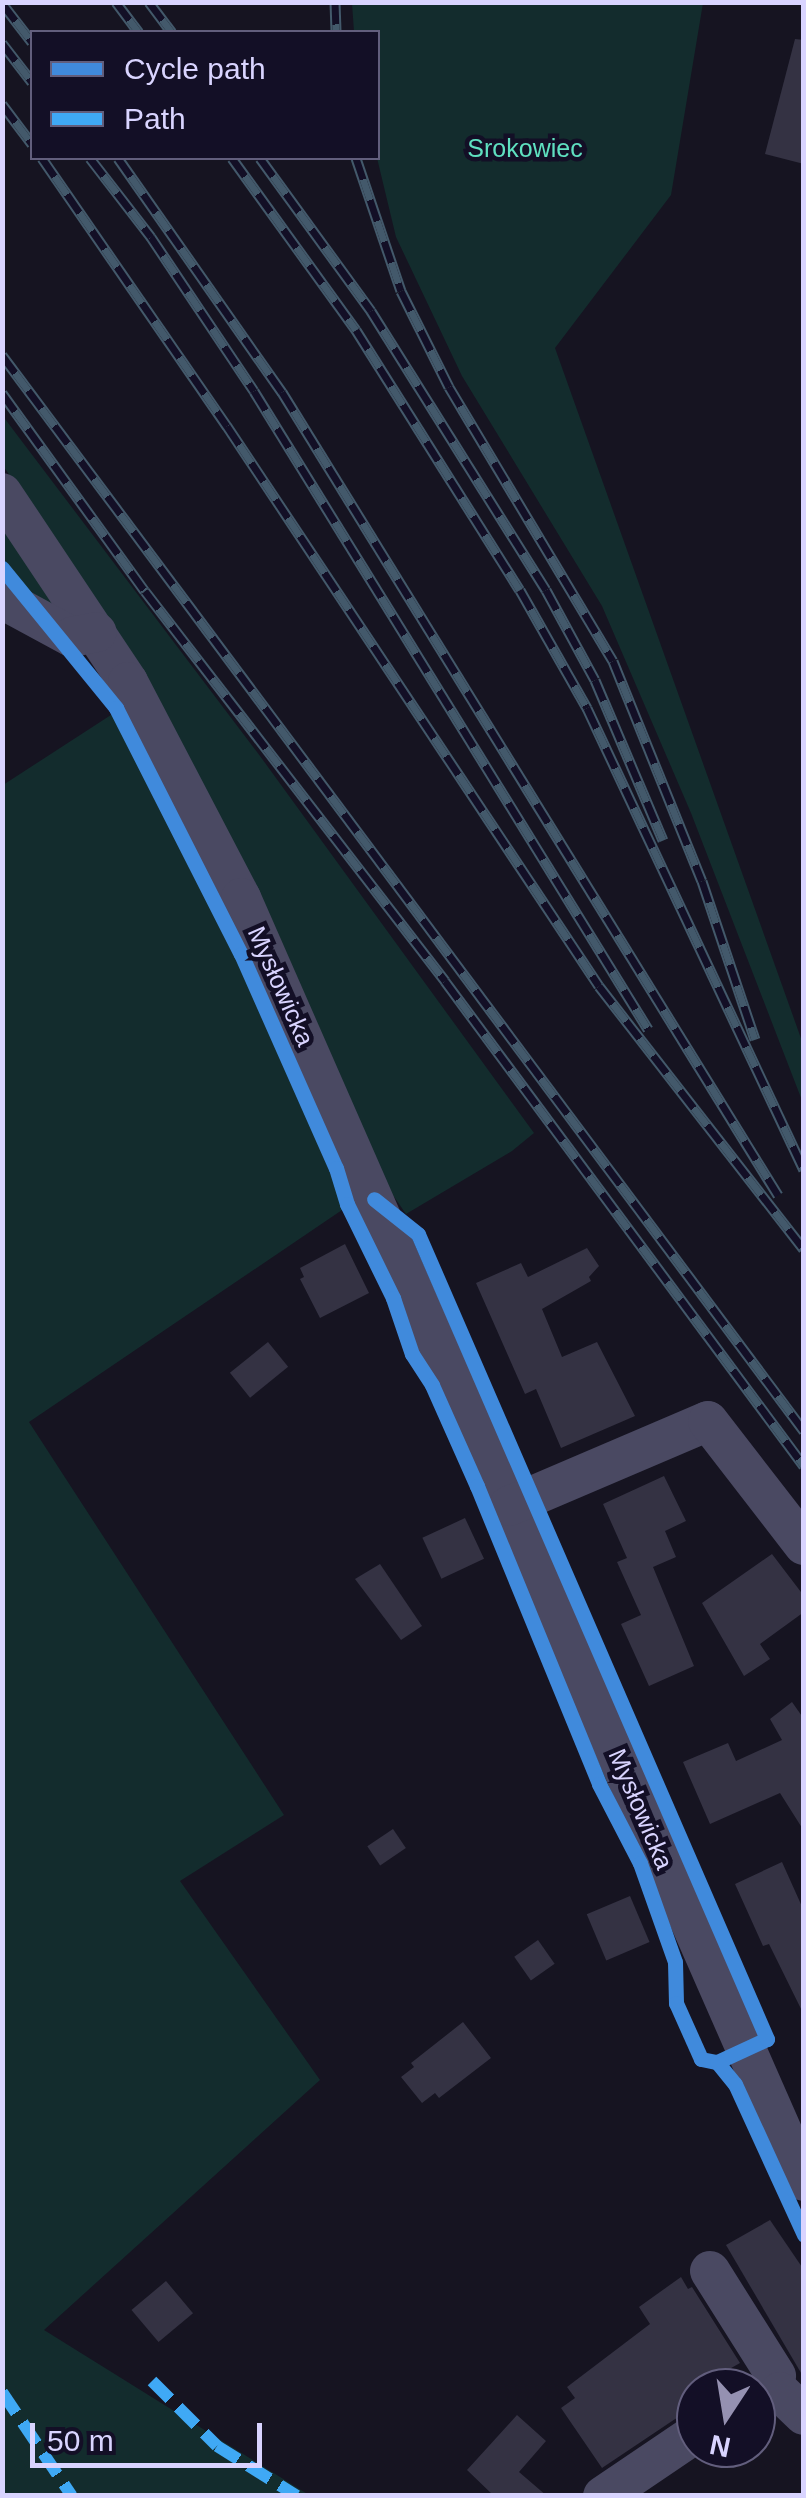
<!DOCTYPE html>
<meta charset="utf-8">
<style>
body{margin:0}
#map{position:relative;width:806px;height:2498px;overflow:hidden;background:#161421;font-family:Helvetica,sans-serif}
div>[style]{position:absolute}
.green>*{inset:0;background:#132c2d}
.building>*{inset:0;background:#343243;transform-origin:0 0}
.minor>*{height:40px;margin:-20px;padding:0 20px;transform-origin:20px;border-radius:20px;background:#4a4962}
.rail>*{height:11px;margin-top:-5.5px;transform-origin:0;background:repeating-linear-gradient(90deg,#130f26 0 22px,#43596b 0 44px);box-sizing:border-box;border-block:2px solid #43596b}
.quiet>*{height:12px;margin-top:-6px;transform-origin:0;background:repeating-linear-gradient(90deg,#3fa9f5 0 25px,transparent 0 37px)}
.cycleway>*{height:15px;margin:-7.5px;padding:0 7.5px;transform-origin:7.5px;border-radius:7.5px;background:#408adc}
span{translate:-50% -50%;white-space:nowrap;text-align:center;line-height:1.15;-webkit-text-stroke:9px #130f26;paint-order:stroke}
.park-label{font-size:25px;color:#5fe0c0}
.street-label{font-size:25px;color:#d9d4ff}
.frame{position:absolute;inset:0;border:5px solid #d9d4ff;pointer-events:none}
.legend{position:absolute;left:30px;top:30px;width:350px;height:130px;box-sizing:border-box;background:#130f26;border:2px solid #625e7d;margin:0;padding:12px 18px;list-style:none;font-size:30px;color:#d9d4ff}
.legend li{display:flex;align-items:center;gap:20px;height:50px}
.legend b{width:50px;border:2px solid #625e7d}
.north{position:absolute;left:676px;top:2368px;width:100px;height:100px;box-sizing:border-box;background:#130f26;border:2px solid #625e7d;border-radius:50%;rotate:192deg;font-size:28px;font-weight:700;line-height:40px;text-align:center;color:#d9d4ff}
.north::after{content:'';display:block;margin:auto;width:35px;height:45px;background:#9591b1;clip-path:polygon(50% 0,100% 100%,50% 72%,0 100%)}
.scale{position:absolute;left:30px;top:2423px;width:232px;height:45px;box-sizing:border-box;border:5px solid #d9d4ff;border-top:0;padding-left:12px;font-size:30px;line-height:35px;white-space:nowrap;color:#d9d4ff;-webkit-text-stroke:8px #130f26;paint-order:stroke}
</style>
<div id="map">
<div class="green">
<div style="clip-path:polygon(352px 3px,703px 3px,671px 195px,555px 348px,803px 1044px,803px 1103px,691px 813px,602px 606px,462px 376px,396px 237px,377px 158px,378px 32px,354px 32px)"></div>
<div style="clip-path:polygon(2px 415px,260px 756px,534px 1133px,512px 1151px,406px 1214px,390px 1191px,25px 496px,3px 466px)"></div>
<div style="clip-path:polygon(2px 520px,56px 607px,28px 599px,3px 561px)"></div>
<div style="clip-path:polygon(114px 713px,238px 956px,345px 1208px,29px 1422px,284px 1815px,180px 1881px,320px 2080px,44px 2330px,309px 2495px,3px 2495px,3px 785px)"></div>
<div style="clip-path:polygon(571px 1690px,673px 1923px,668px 1932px,642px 1858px,600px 1777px,567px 1691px)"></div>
</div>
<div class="building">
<div style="clip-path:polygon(795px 39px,804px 40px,804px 164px,765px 154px)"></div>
<div style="clip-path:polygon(345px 1244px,369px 1293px,320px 1318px,300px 1279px,304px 1277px,300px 1268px)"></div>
<div style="clip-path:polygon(587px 1248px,599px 1266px,589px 1277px,591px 1281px,542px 1309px,562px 1357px,597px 1342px,635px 1416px,561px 1448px,536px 1389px,525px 1394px,476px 1283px,521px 1263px,528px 1277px)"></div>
<div style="left:268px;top:1342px;width:32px;height:49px;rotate:51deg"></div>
<div style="clip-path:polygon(664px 1476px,686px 1521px,665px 1531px,676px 1557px,653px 1567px,694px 1666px,649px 1686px,621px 1624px,641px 1615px,617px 1562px,627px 1558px,603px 1504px)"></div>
<div style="left:465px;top:1518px;width:45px;height:47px;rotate:65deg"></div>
<div style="clip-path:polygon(772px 1554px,804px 1596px,804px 1612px,760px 1644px,770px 1659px,744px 1676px,702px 1603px)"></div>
<div style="clip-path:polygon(380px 1564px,422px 1626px,401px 1640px,355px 1579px)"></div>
<div style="clip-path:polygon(792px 1702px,804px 1719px,804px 1831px,780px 1793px,710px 1824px,683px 1762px,728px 1743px,736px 1761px,782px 1740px,770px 1719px)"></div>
<div style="left:393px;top:1829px;width:23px;height:31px;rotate:56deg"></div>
<div style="clip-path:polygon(782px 1862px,804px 1911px,804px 2015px,769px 1944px,763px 1946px,735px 1884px)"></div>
<div style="left:630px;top:1896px;width:50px;height:47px;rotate:67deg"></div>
<div style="left:538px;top:1940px;width:29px;height:29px;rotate:55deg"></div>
<div style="clip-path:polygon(463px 2022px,491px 2058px,439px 2098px,435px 2093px,422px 2103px,401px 2077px,414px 2067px,411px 2063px)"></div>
<div style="clip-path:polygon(770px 2220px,804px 2270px,804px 2378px,726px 2245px)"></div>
<div style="clip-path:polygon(681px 2277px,688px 2289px,692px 2287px,740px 2363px,696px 2388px,696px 2405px,602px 2468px,561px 2408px,575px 2398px,567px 2387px,650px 2324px,639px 2307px)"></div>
<div style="left:166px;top:2281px;width:42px;height:45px;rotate:50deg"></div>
<div style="clip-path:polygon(517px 2415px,546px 2441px,519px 2472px,547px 2496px,494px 2496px,467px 2470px)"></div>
</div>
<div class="minor">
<div style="left:2px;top:493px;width:227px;rotate:56.3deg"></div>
<div style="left:128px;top:682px;width:244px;rotate:62.4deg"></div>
<div style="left:241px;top:898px;width:1401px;rotate:66.31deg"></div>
<div style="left:2px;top:599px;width:80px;rotate:28.5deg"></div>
<div style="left:72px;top:637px;width:25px;rotate:-11deg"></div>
<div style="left:509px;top:1506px;width:216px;rotate:-23.1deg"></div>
<div style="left:708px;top:1421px;width:157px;rotate:52.3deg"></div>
<div style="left:710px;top:2271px;width:124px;rotate:57.8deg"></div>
<div style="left:780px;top:2392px;width:33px;rotate:44deg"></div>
<div style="left:603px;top:2496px;width:112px;rotate:-34.1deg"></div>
</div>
<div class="rail">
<div style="left:116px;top:2px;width:38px;rotate:53deg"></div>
<div style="left:149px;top:2px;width:38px;rotate:53deg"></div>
<div style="left:335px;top:2px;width:30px;rotate:88deg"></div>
<div style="left:2px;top:3px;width:49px;rotate:52.4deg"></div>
<div style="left:2px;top:43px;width:49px;rotate:52.4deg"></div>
<div style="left:2px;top:104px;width:50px;rotate:53.1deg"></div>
<div style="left:42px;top:158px;width:326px;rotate:55.4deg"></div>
<div style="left:227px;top:426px;width:672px;rotate:56.4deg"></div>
<div style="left:599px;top:986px;width:333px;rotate:52.1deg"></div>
<div style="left:90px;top:158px;width:100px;rotate:52.3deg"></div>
<div style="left:151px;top:237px;width:185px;rotate:56.2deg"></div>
<div style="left:254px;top:391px;width:750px;rotate:58.3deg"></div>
<div style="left:118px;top:158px;width:286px;rotate:55deg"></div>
<div style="left:282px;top:392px;width:944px;rotate:58.3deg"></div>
<div style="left:232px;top:158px;width:212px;rotate:54.2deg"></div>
<div style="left:356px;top:330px;width:307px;rotate:57.8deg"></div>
<div style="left:520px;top:590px;width:136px;rotate:60.4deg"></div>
<div style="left:587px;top:708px;width:510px;rotate:64.84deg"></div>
<div style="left:260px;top:158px;width:189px;rotate:54deg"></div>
<div style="left:371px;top:311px;width:329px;rotate:57.9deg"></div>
<div style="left:546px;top:590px;width:102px;rotate:61.4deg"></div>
<div style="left:595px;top:680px;width:174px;rotate:67deg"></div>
<div style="left:356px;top:158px;width:140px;rotate:71.3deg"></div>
<div style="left:401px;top:291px;width:107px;rotate:63.4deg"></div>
<div style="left:449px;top:387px;width:319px;rotate:59.1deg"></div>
<div style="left:613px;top:661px;width:237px;rotate:68deg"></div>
<div style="left:702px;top:881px;width:167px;rotate:71.5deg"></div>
<div style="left:2px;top:355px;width:1342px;rotate:53.3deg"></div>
<div style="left:2px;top:393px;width:244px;rotate:54.2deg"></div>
<div style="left:145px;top:591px;width:492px;rotate:52.4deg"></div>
<div style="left:445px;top:981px;width:603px;rotate:53.49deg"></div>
</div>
<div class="quiet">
<div style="left:152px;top:2381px;width:92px;rotate:45deg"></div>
<div style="left:217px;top:2446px;width:94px;rotate:32deg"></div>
<div style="left:2px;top:2392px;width:125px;rotate:56.1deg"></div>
</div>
<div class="cycleway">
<div style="left:2px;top:568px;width:181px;rotate:50.8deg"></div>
<div style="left:116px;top:708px;width:276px;rotate:63.1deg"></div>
<div style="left:241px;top:954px;width:234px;rotate:66.1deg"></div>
<div style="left:336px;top:1168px;width:38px;rotate:73deg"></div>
<div style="left:347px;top:1204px;width:105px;rotate:63.9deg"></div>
<div style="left:393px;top:1298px;width:59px;rotate:71.3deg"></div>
<div style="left:412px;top:1354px;width:37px;rotate:57deg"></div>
<div style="left:432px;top:1385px;width:111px;rotate:66deg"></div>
<div style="left:477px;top:1486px;width:322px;rotate:67.7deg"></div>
<div style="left:599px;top:1784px;width:89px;rotate:62.6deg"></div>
<div style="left:640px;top:1863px;width:105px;rotate:70.5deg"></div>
<div style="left:675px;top:1962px;width:41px;rotate:88.6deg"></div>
<div style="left:676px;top:2003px;width:61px;rotate:65.9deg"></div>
<div style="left:701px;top:2059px;width:16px;rotate:11deg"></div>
<div style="left:717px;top:2062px;width:55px;rotate:-24.7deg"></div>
<div style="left:767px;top:2039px;width:877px;rotate:-113.44deg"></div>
<div style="left:418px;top:1234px;width:56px;rotate:-141.5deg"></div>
<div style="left:717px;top:2062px;width:28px;rotate:51deg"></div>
<div style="left:735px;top:2084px;width:166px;rotate:65.4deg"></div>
</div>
<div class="park-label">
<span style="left:525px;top:148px">Srokowiec</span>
</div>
<div class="street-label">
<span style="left:281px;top:986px;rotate:66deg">Mysłowicka</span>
<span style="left:641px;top:1809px;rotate:67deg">Mysłowicka</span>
</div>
<div class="frame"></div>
<ul class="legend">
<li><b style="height:12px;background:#408adc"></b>Cycle path</li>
<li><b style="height:12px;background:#3fa9f5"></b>Path</li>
</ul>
<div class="north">N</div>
<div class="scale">50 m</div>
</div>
